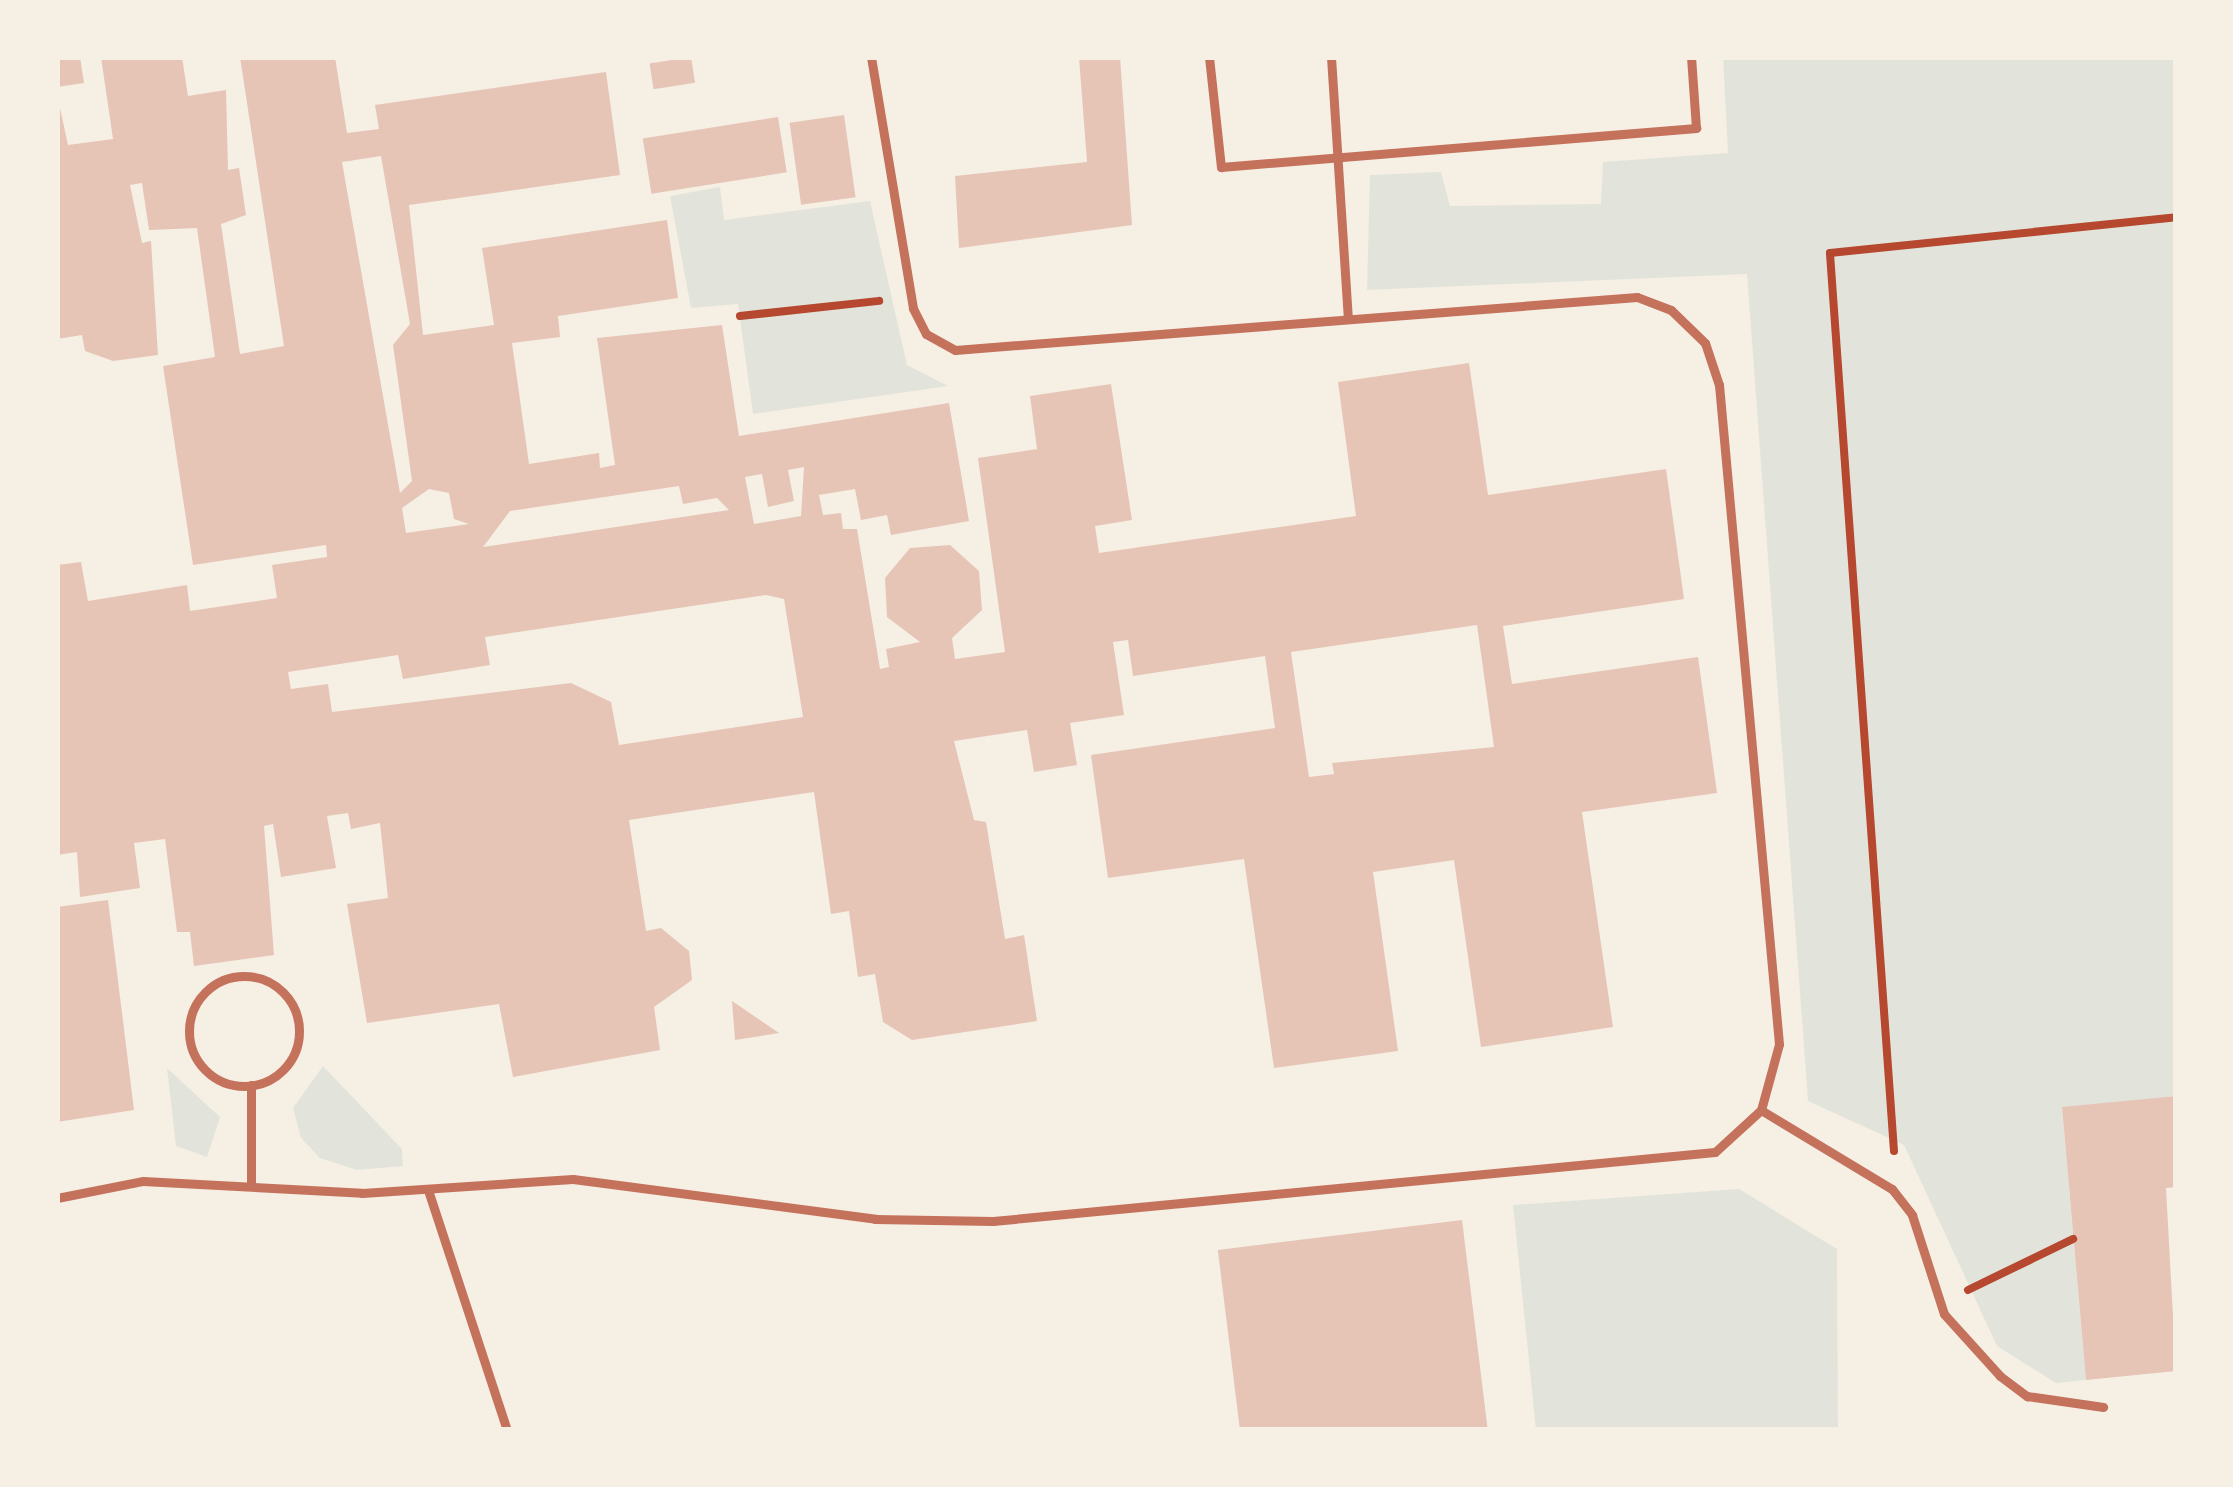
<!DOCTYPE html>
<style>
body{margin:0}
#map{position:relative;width:2233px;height:1487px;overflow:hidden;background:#f6efe4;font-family:"Noto Sans",sans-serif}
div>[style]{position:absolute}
.green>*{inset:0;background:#e2e4dc}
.building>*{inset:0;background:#e6c5b7;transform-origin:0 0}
.path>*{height:8px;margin:-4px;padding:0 4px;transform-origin:4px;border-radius:4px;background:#b5482f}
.service>*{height:9px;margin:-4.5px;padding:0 4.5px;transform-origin:4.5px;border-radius:4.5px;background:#c5725c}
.service>.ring{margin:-4.5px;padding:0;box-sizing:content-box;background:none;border:9px solid #c5725c;border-radius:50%}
span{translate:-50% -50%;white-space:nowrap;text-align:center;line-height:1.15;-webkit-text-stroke:12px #f6efe4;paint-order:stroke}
.frame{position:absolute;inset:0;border:60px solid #f6efe4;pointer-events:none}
</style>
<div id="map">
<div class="green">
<div style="clip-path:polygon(1723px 57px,2176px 57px,2176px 1096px,2062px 1108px,2086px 1380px,2056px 1383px,1997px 1346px,1904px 1145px,1808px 1101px,1747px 274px,1367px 290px,1370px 175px,1441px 172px,1450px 206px,1601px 204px,1603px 162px,1728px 153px)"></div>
<div style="clip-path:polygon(720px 187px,724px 220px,870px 201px,907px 365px,948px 386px,753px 414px,738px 304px,691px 308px,670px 196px)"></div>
<div style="clip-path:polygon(323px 1066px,402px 1149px,403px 1166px,357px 1170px,320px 1158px,301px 1138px,293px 1108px)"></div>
<div style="clip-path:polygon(167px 1068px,220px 1117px,207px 1157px,176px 1146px)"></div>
<div style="clip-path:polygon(1739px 1189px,1837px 1249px,1838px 1430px,1536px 1430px,1513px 1205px)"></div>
</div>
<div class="building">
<div style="clip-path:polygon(57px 57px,80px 57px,84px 83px,57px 87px)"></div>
<div style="clip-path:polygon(evenodd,101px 57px,182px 57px,188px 96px,226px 90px,228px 170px,239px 168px,246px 215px,221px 224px,240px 354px,284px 346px,240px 57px,335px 57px,347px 133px,379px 129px,375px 105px,606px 72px,620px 175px,409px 205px,423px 335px,494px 325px,482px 248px,667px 220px,678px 298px,558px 316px,560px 337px,512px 343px,529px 464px,599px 453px,600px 468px,615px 465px,597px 338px,722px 325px,739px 436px,949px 403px,969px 521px,891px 535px,887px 515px,861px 520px,855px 489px,819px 495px,823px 515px,841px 513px,843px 529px,857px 529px,880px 669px,889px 667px,886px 649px,920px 642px,887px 617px,885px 578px,910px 548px,950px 545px,979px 571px,982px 610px,952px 638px,955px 659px,1005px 652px,978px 458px,1037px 449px,1030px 396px,1111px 384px,1132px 520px,1095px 526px,1099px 553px,1356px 516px,1338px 382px,1469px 363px,1488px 495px,1666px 469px,1684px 599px,1503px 626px,1512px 684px,1698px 657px,1717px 793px,1582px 812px,1613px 1027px,1481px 1047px,1454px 860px,1373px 872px,1398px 1051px,1274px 1068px,1244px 859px,1108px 878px,1091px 755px,1275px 728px,1265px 656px,1133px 676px,1128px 640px,1113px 642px,1124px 715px,1070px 723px,1077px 765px,1034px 772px,1027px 730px,954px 741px,974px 820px,986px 822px,1005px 939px,1024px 935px,1037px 1021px,912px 1040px,883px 1022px,875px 974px,858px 977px,849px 911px,831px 914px,814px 792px,629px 820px,646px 931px,661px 928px,689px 951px,692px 980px,654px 1007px,660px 1050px,513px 1077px,499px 1004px,367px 1023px,347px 904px,388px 898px,380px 823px,351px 829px,348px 813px,327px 816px,336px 868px,281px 877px,273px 824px,264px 826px,274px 955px,194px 966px,190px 932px,177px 932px,165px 839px,134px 843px,140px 888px,80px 897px,77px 852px,57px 855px,57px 565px,81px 562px,88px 601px,187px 585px,190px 611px,277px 598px,272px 565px,327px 557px,326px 545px,193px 565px,163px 366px,215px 357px,197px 228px,149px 230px,142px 183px,130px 185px,142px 243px,151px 241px,158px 355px,113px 361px,85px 351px,82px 335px,57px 339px,57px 94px,68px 145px,113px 139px,101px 57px,381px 156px,410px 324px,393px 345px,412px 481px,400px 493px,342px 162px,381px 156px,101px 57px,804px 467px,801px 516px,754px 524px,745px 477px,762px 474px,768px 507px,794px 501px,788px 470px,804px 467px,101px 57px,679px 486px,683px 504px,717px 498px,729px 510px,483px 547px,510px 511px,679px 486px,101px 57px,429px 489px,449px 493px,454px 519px,469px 524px,406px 533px,402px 508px,429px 489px,101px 57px,766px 595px,784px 599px,803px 717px,619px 745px,611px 702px,571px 683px,332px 712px,328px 684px,291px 689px,288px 672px,398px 655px,403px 679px,490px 665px,485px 637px,766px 595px,101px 57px,1477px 625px,1494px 747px,1332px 763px,1334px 774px,1309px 777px,1291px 652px,1477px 625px)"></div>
<div style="left:691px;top:57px;width:26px;height:42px;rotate:81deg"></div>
<div style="clip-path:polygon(1079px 57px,1120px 57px,1132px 225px,959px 248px,955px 176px,1087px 162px)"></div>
<div style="left:844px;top:115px;width:83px;height:55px;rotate:82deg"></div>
<div style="left:778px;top:117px;width:56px;height:137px;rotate:81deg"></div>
<div style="clip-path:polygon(108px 900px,134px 1110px,57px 1122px,57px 907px)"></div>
<div style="clip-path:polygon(732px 1001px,779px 1033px,735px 1040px)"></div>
<div style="clip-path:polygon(2176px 1096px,2176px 1187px,2166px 1188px,2176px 1371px,2086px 1380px,2062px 1107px)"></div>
<div style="left:1462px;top:1220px;width:211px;height:246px;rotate:83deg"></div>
</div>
<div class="path">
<div style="left:740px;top:316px;width:140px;rotate:-6.2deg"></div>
<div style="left:1894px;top:1151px;width:900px;rotate:-94.08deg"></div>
<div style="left:1830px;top:253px;width:348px;rotate:-5.9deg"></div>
<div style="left:1968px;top:1290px;width:117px;rotate:-25.9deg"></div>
</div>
<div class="service">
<div style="left:1209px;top:57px;width:111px;rotate:83.8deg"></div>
<div style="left:1221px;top:167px;width:477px;rotate:-4.7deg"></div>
<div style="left:1696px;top:128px;width:71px;rotate:-94deg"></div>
<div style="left:1331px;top:57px;width:262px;rotate:86.3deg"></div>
<div class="ring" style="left:189px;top:976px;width:101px;height:101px"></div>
<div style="left:251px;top:1085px;width:98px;rotate:90deg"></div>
<div style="left:1761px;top:1110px;width:153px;rotate:31.1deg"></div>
<div style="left:1892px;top:1189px;width:33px;rotate:52deg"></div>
<div style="left:1912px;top:1215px;width:104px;rotate:72.1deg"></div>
<div style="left:1944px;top:1314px;width:84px;rotate:47.9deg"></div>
<div style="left:2000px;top:1376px;width:34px;rotate:37deg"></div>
<div style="left:2027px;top:1396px;width:77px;rotate:8.2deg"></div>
<div style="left:428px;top:1190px;width:253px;rotate:71.8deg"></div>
<div style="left:57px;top:1198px;width:88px;rotate:-11.2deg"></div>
<div style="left:143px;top:1181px;width:219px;rotate:3.1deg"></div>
<div style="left:362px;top:1193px;width:211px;rotate:-3.8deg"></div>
<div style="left:573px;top:1179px;width:305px;rotate:7.5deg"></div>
<div style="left:875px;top:1219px;width:118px;rotate:1deg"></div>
<div style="left:993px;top:1221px;width:725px;rotate:-5.46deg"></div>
<div style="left:1715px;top:1152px;width:62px;rotate:-42.4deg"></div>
<div style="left:1761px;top:1110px;width:68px;rotate:-74.7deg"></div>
<div style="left:1779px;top:1044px;width:662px;rotate:-95.2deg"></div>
<div style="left:1719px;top:385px;width:44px;rotate:-108.4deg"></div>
<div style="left:1705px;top:343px;width:47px;rotate:-135.9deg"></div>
<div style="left:1671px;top:310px;width:36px;rotate:-159deg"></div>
<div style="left:1637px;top:297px;width:684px;rotate:175.56deg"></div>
<div style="left:955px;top:350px;width:33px;rotate:-151deg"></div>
<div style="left:926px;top:334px;width:29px;rotate:-117deg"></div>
<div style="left:913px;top:308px;width:254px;rotate:-99.5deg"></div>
</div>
<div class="frame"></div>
</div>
